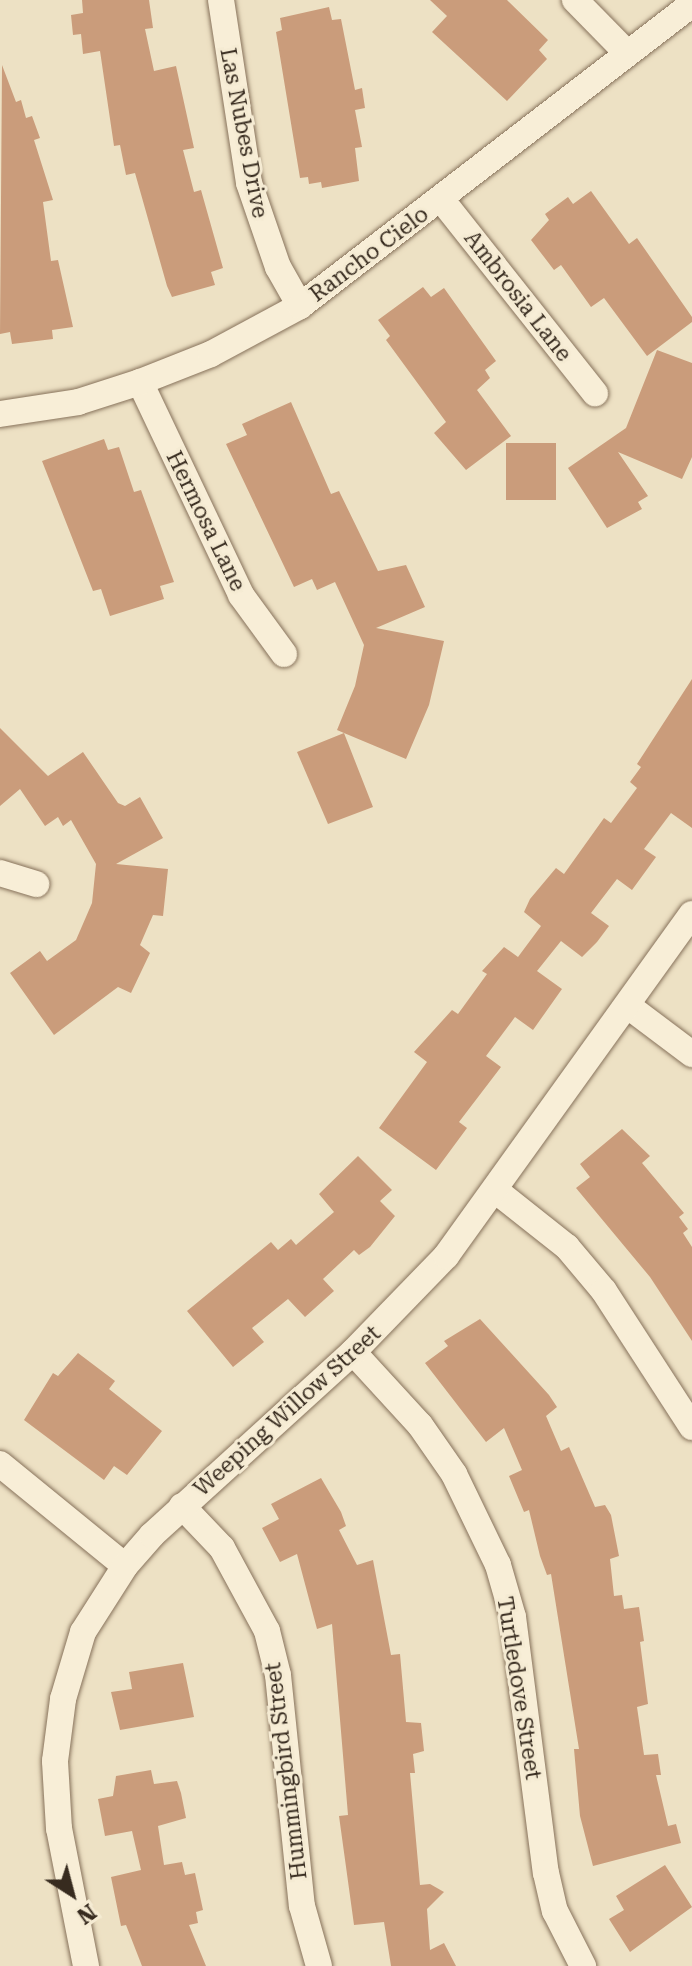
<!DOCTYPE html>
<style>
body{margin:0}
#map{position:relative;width:692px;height:1966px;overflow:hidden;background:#ede1c4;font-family:"Roboto Serif",serif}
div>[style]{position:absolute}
.building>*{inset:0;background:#ca9c7b;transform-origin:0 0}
.roads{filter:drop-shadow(0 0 2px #87725b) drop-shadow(0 0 2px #87725b)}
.street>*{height:26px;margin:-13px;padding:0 13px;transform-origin:13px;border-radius:13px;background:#f8eed7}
span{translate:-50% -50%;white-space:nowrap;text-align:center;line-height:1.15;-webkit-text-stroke:6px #f5ebd3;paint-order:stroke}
.street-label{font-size:22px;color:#372b1f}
.north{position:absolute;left:32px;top:1854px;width:80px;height:80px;-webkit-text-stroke:6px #f5ebd3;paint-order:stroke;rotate:144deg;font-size:22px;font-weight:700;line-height:32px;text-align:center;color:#372b1f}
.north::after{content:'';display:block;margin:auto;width:28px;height:36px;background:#372b1f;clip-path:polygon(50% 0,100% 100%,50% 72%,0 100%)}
</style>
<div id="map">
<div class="building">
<div style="clip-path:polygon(82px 0,149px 0,153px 28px,145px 29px,154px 71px,176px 66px,194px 148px,183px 150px,194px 192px,201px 190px,223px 268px,211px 272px,215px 285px,172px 297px,167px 286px,135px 173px,126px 175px,120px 145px,114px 146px,100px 51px,83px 54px,81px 34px,73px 35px,71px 15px,83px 13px)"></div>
<div style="clip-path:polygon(430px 0,507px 0,548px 40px,539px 50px,547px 59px,507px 101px,432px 32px,447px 16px)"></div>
<div style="clip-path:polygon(329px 7px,332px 20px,341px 19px,355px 90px,362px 88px,365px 108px,355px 110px,362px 147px,355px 148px,359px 181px,322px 188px,321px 182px,309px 184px,308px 177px,300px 178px,276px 32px,282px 30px,280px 18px)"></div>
<div style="clip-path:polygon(2px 65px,16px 102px,21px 100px,26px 118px,32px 116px,40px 138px,34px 140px,53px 200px,43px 202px,51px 261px,58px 260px,73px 327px,52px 330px,53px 339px,12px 344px,10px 332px,0 334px)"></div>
<div style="clip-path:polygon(591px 191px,629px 244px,637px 238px,692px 317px,692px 322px,647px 356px,604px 298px,591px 307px,561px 265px,554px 270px,531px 240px,549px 220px,545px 214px,568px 197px,573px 204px)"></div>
<div style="clip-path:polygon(423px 287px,431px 297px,444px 288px,496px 361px,485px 370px,490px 378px,477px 390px,511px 436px,466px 470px,434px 433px,446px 422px,386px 340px,390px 336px,378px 320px)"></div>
<div style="clip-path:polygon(657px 350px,692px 363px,692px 457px,682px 479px,618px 452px,648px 496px,638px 502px,642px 509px,607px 528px,568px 468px,626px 428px)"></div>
<div style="clip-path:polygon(291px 402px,331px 494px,339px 491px,378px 571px,406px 565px,425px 607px,376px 628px,444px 641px,429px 705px,406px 759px,344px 733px,373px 807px,328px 824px,297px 752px,344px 733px,337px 730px,355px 686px,364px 645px,335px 582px,317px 590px,312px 579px,294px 587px,226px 444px,247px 435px,242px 424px)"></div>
<div style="clip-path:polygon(104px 439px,108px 450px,119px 447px,134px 492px,141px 490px,174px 582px,160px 586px,164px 599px,110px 616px,101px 589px,93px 591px,42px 461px)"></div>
<div style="left:506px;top:443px;width:50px;height:57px"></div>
<div style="clip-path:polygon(692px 679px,692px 828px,671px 813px,644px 849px,656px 857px,632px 890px,617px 879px,591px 913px,609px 926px,597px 942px,582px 957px,561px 941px,537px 971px,562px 989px,533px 1030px,515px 1017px,486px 1056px,501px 1067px,459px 1122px,467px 1128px,436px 1170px,379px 1128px,427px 1062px,414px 1052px,452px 1010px,458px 1014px,487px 974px,482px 971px,504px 947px,518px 957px,541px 926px,524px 912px,530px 899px,556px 868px,564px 874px,604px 818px,611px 823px,637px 788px,630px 782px,641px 767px,637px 764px)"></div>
<div style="clip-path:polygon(0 728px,48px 776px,83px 752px,118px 803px,125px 806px,140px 797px,163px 838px,116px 864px,168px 869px,163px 916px,153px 915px,140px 945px,150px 953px,131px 993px,118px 987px,54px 1035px,10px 973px,40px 951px,47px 961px,76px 940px,92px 903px,96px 864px,71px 820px,63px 826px,58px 817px,45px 826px,20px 789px,0 806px)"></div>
<div style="clip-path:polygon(622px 1129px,650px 1156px,642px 1163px,684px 1213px,679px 1217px,688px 1229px,683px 1233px,692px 1247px,692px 1341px,650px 1277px,576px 1188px,590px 1177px,580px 1164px)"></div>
<div style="clip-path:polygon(358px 1156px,392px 1190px,380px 1201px,395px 1216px,370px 1247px,359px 1255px,354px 1250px,323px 1279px,334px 1291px,305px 1317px,288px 1299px,252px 1328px,264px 1342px,233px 1367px,187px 1311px,271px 1242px,278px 1250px,291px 1239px,296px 1245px,334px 1212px,319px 1194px)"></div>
<div style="clip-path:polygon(480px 1319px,549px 1395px,557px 1407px,546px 1416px,561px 1451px,569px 1447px,595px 1507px,605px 1505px,611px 1515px,619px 1556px,610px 1559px,614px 1596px,622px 1595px,624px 1609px,639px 1607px,644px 1641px,640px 1642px,648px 1704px,637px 1707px,644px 1755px,658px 1754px,661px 1775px,656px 1775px,668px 1826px,676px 1824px,681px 1843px,593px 1866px,580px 1816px,574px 1749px,579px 1749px,551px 1574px,547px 1575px,540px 1556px,529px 1510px,524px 1512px,509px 1476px,522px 1470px,504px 1428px,486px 1442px,425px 1363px,448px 1346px,444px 1341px)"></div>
<div style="clip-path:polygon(78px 1353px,115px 1381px,109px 1389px,162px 1431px,127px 1475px,114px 1466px,104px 1480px,24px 1420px,53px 1373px,58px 1376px)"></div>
<div style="clip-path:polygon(321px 1478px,341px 1512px,346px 1526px,339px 1530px,357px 1565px,373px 1560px,391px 1655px,400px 1654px,406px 1722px,421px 1723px,424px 1751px,413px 1754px,415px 1773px,410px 1773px,420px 1885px,430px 1884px,444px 1892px,427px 1909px,430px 1950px,444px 1943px,456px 1966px,391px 1966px,384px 1922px,354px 1925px,339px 1816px,348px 1815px,332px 1624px,317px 1629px,297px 1554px,280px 1562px,262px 1528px,279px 1519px,271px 1504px)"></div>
<div style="clip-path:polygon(183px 1663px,194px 1717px,120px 1730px,111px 1692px,132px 1689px,129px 1672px)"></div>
<div style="clip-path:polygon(151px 1770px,154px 1784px,177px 1781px,181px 1793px,186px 1818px,158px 1826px,164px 1865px,182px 1862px,185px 1875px,195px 1873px,203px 1910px,196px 1912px,198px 1923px,189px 1925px,206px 1966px,142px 1966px,126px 1925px,121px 1926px,111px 1877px,141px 1870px,132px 1831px,105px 1836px,98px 1799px,113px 1796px,116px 1776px)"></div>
<div style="clip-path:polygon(665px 1865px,692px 1907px,630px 1952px,609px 1919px,624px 1910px,616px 1896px)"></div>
</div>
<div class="roads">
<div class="street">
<div style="left:221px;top:0;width:185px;rotate:81.3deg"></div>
<div style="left:249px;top:183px;width:89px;rotate:71deg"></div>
<div style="left:278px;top:267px;width:45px;rotate:60.6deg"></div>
<div style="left:575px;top:0;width:74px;rotate:45.5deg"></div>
<div style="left:441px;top:199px;width:248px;rotate:51.6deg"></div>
<div style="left:140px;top:382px;width:236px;rotate:64.6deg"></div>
<div style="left:241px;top:595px;width:73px;rotate:53.9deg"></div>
<div style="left:0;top:414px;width:79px;rotate:-8.7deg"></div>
<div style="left:78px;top:402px;width:65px;rotate:-17.9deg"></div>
<div style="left:140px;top:382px;width:76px;rotate:-21.5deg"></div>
<div style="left:211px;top:354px;width:101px;rotate:-28.3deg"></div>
<div style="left:300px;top:306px;width:495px;rotate:-37.6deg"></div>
<div style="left:0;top:873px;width:38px;rotate:17deg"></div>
<div style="left:628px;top:1006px;width:80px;rotate:36.9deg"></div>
<div style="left:495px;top:1190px;width:92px;rotate:38.4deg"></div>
<div style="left:567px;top:1247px;width:57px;rotate:49.9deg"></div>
<div style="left:604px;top:1291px;width:162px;rotate:57.1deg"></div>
<div style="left:353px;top:1352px;width:99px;rotate:47.5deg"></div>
<div style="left:420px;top:1425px;width:60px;rotate:55.2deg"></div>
<div style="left:454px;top:1474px;width:101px;rotate:64.2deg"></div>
<div style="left:498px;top:1565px;width:54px;rotate:73.9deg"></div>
<div style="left:513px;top:1617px;width:258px;rotate:82.7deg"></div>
<div style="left:546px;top:1873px;width:39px;rotate:77deg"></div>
<div style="left:555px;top:1911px;width:62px;rotate:63deg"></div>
<div style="left:0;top:1464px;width:161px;rotate:39.2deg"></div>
<div style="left:182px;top:1506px;width:58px;rotate:46.4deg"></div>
<div style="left:222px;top:1548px;width:94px;rotate:61.5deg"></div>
<div style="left:267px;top:1631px;width:45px;rotate:76deg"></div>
<div style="left:278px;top:1675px;width:232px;rotate:84.1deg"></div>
<div style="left:302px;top:1906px;width:62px;rotate:74.2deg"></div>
<div style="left:86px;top:1966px;width:140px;rotate:-101.1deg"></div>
<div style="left:59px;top:1829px;width:68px;rotate:-93.4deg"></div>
<div style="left:55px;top:1761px;width:63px;rotate:-82.6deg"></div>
<div style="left:63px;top:1699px;width:70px;rotate:-73.4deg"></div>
<div style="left:83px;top:1632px;width:78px;rotate:-57.5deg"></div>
<div style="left:125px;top:1566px;width:41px;rotate:-48.9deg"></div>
<div style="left:152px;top:1535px;width:272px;rotate:-42.3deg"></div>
<div style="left:353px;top:1352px;width:134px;rotate:-45.9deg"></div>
<div style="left:446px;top:1256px;width:421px;rotate:-54.3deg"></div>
</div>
</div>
<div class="street-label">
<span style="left:244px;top:133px;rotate:79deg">Las Nubes Drive</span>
<span style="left:369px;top:254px;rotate:-37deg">Rancho Cielo</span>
<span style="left:518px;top:296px;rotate:52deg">Ambrosia Lane</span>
<span style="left:206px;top:521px;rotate:64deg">Hermosa Lane</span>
<span style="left:287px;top:1411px;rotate:-42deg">Weeping Willow Street</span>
<span style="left:519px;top:1688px;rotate:81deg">Turtledove Street</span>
<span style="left:286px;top:1771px;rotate:-97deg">Hummingbird Street</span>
</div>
<div class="north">N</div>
</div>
